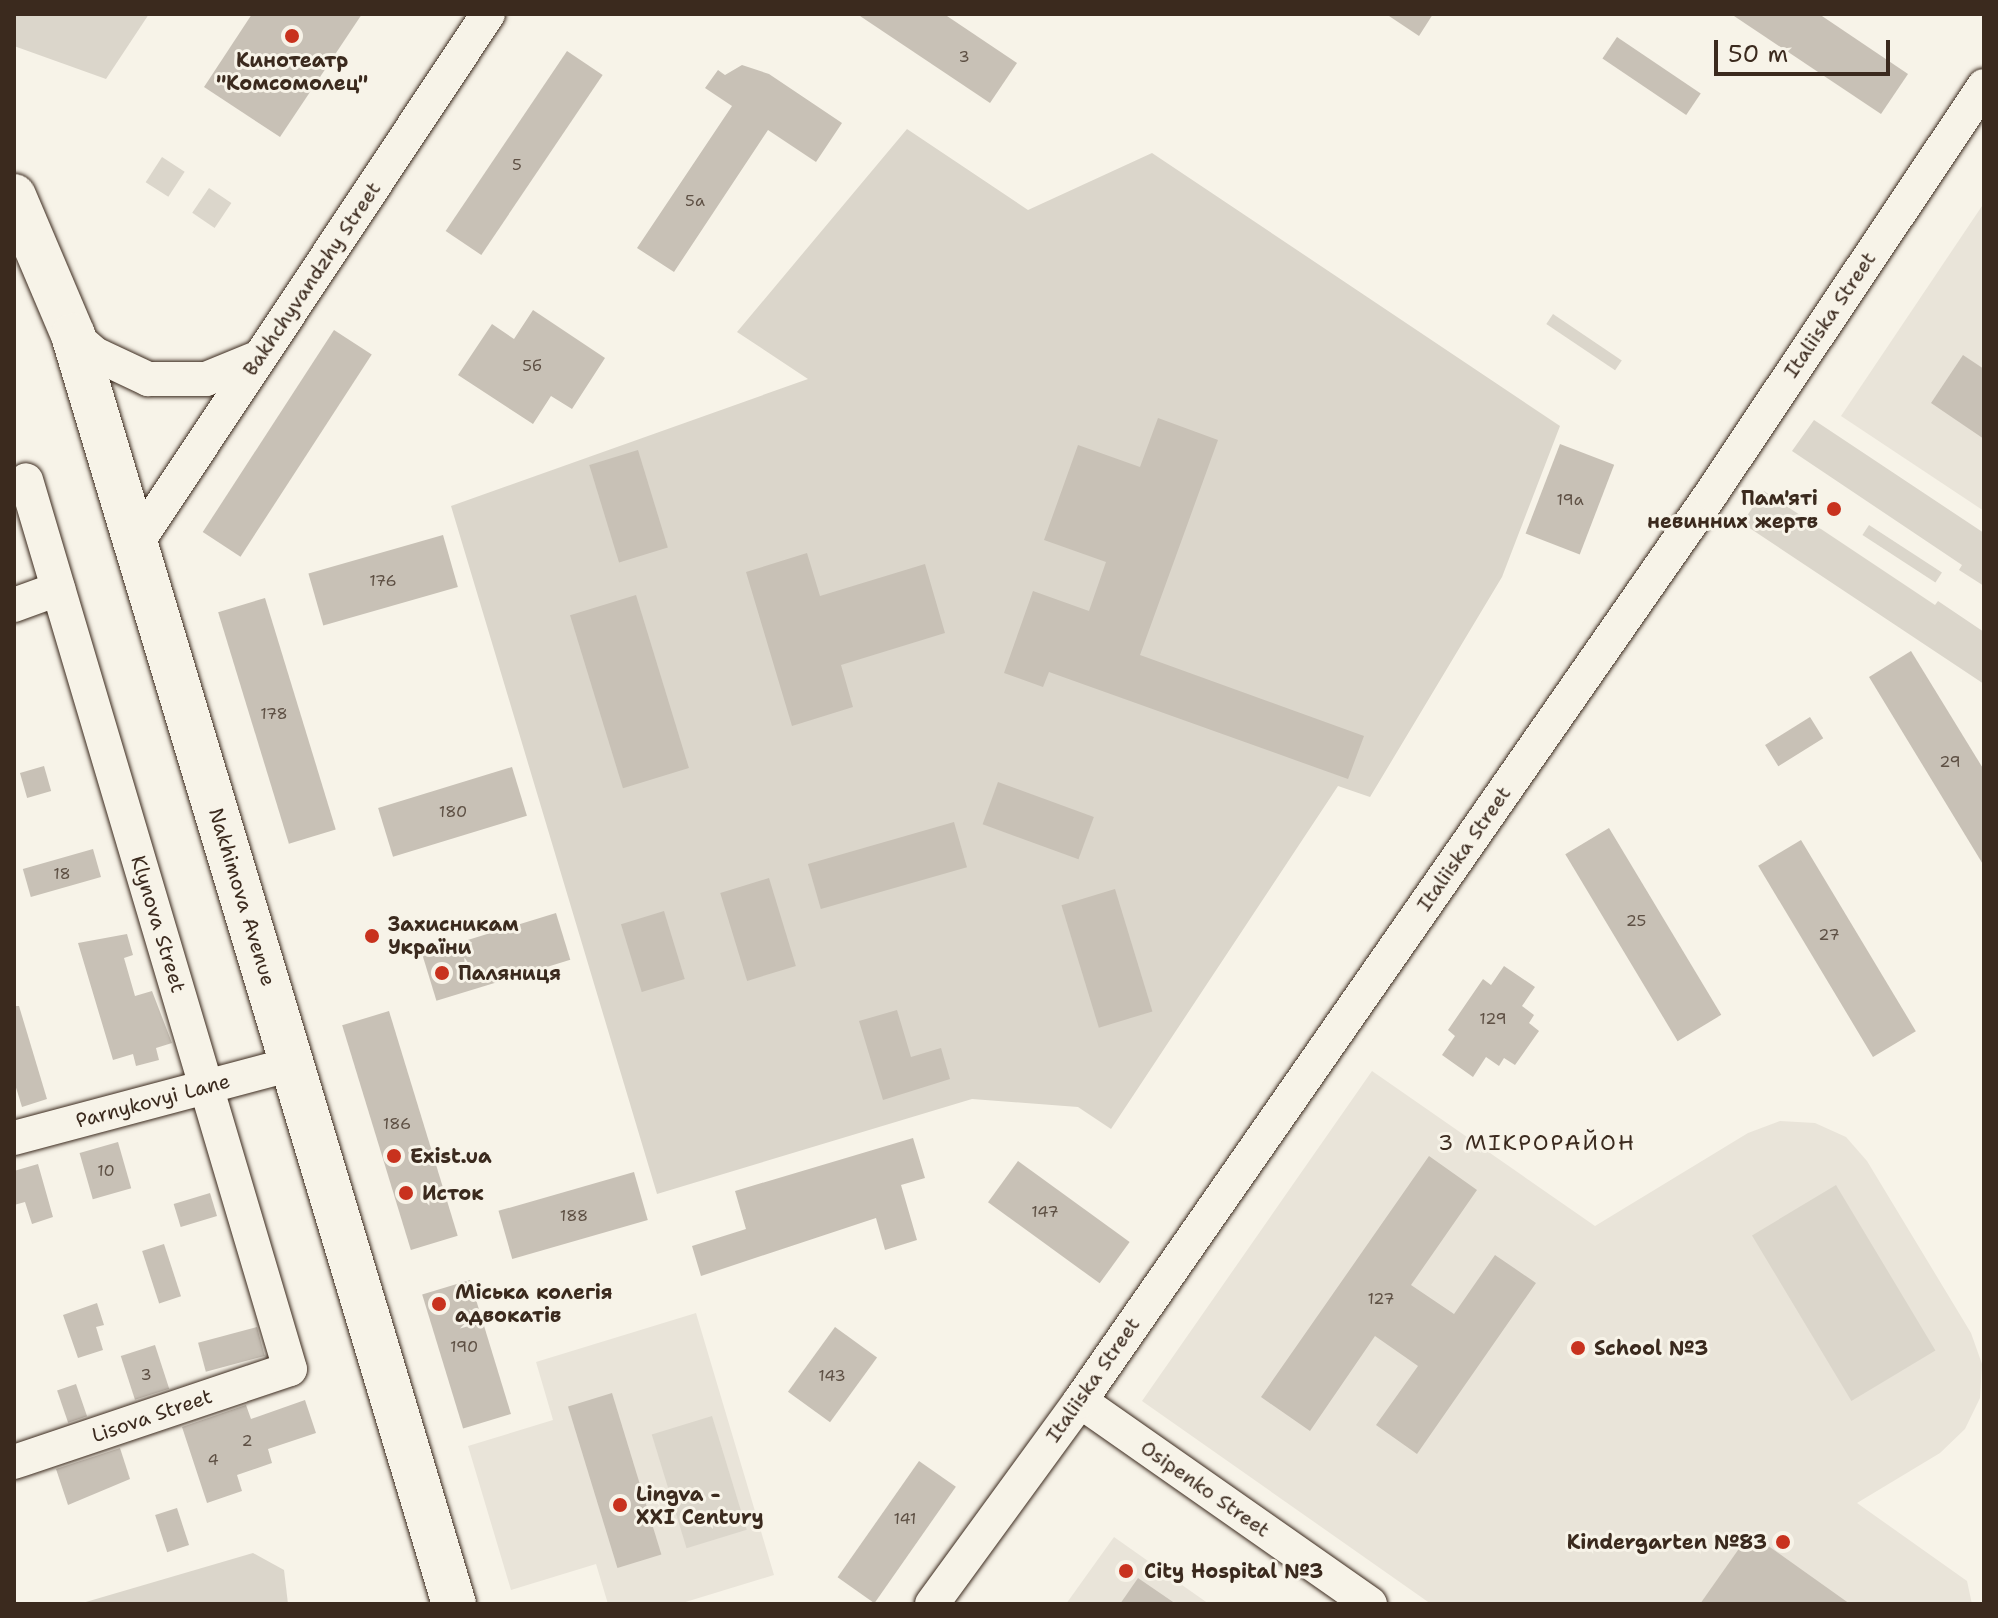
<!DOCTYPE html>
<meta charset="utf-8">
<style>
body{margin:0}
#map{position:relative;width:1998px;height:1618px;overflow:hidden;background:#f7f3e8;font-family:"Shantell Sans",sans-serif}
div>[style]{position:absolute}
.built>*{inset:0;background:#e9e4d9}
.green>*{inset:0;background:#dbd6cb;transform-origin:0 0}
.building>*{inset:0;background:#c8c1b6;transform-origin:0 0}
.roads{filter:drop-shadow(0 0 2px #3b2a1e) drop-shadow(0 0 2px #3b2a1e)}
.minor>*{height:34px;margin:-17px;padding:0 17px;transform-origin:17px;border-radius:17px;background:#f7f3e8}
.major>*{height:44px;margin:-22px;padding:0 22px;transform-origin:22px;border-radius:22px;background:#f7f3e8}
.dots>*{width:22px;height:22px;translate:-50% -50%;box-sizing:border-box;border:4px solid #f7f3e8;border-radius:50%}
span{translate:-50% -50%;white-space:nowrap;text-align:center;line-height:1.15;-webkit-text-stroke:6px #f7f3e8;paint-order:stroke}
.number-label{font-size:16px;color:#5e5044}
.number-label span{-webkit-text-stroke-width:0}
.poi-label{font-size:20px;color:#3b2a1e;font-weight:700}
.right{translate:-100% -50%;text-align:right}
.left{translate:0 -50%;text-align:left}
.street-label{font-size:20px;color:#3b2a1e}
.neighbourhood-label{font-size:22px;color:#3b2a1e;letter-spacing:2px}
.frame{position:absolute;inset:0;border:16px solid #3b2a1e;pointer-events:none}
.scale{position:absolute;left:1714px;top:40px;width:176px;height:36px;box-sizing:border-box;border:4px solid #3b2a1e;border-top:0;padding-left:10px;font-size:24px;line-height:28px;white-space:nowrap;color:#3b2a1e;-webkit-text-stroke:6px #f7f3e8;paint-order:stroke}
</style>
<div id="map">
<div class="built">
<div style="clip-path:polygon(1984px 203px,1984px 511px,1841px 416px)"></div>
<div style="clip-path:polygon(1372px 1071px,1595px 1226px,1748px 1133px,1780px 1121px,1815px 1123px,1846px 1137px,1867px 1161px,1971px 1333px,1982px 1364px,1980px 1398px,1965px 1429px,1940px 1453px,1857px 1503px,1967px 1581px,1972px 1604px,1431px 1604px,1142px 1401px)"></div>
<div style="clip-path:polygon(696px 1313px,774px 1575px,679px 1604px,608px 1604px,596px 1564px,511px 1590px,468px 1446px,553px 1420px,536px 1362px)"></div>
<div style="clip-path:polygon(1114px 1537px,1209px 1604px,1066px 1604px)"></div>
</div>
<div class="green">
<div style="clip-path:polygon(14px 14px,149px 14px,106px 79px,14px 46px)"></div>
<div style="clip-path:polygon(907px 129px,1028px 210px,1152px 153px,1560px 426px,1502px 577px,1370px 797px,1338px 786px,1111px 1129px,1078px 1107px,972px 1099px,657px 1194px,451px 506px,808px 379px,737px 332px)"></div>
<div style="left:162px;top:157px;width:27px;height:30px;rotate:33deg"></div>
<div style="left:209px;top:188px;width:27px;height:30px;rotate:34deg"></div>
<div style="left:1553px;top:314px;width:83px;height:12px;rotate:34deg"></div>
<div style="clip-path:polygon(1814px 420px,1984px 533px,1984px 586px,1959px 570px,1962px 565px,1792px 451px)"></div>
<div style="clip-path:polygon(1764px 491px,1935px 605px,1938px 601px,1984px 632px,1984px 684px,1742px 523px)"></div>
<div style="left:1869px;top:525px;width:87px;height:12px;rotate:33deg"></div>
<div style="left:1836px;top:1185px;width:193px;height:98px;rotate:59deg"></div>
<div style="left:712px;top:1416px;width:119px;height:63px;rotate:73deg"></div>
<div style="clip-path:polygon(253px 1553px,284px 1570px,288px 1604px,79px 1604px)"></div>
</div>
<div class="building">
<div style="clip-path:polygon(252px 14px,362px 14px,280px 137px,204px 87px)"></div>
<div style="clip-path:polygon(857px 14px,944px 14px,1017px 63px,990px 103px)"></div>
<div style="clip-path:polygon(1386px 14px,1433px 14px,1419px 36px)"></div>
<div style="clip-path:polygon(1731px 14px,1819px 14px,1908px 74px,1881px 114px)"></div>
<div style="left:1617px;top:37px;width:101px;height:26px;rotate:34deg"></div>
<div style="left:567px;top:51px;width:43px;height:217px;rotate:34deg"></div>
<div style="clip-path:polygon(742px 65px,769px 74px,842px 123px,816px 162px,768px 130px,674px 272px,637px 248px,732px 106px,705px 88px,718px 70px,725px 75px)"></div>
<div style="clip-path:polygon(533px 310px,605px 358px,572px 409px,551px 396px,533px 424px,458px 375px,492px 324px,514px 339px)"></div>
<div style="left:334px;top:330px;width:45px;height:241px;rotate:33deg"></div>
<div style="clip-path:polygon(1963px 355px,1984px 369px,1984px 439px,1931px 403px)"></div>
<div style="clip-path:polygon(1158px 418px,1218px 440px,1140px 655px,1364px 736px,1348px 779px,1049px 672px,1043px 687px,1004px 673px,1033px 591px,1089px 611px,1106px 562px,1044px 540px,1078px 445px,1140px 467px)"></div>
<div style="left:1560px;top:444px;width:58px;height:96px;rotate:21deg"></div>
<div style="left:638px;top:450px;width:102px;height:51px;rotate:73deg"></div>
<div style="left:443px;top:535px;width:54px;height:140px;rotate:74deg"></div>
<div style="clip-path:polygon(807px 553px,820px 596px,925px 564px,945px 633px,841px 665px,853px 707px,792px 726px,746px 572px)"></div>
<div style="left:636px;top:595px;width:181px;height:69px;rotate:73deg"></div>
<div style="left:265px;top:598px;width:242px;height:49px;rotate:73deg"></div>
<div style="clip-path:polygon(1911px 651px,1984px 770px,1984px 866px,1869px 677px)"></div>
<div style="left:1810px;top:717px;width:25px;height:53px;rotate:58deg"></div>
<div style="left:44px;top:766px;width:26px;height:25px;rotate:74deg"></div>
<div style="left:512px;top:767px;width:51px;height:140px;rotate:73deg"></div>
<div style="left:998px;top:782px;width:102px;height:45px;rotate:20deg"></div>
<div style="left:954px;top:822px;width:47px;height:152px;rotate:74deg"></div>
<div style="left:1609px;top:828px;width:218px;height:51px;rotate:59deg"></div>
<div style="left:1801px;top:840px;width:223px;height:50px;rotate:59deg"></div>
<div style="left:93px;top:849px;width:29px;height:73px;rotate:74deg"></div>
<div style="left:769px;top:878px;width:92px;height:51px;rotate:73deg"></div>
<div style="left:1115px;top:889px;width:128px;height:56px;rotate:73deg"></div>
<div style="left:664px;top:911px;width:71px;height:45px;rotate:73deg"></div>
<div style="left:556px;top:913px;width:49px;height:140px;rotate:73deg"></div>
<div style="clip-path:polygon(127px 934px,133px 955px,124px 958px,135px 996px,152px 991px,172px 1043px,156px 1048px,159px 1060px,136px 1066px,133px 1054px,113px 1060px,78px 943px)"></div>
<div style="clip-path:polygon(1504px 966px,1535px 987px,1522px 1006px,1534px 1015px,1529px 1023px,1539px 1031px,1515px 1065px,1504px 1058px,1499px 1066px,1486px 1057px,1473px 1077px,1442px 1055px,1455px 1036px,1448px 1030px,1483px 979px,1491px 985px)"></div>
<div style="clip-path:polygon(14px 1006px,19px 1006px,47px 1099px,22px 1107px,14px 1081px)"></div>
<div style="clip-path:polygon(897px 1010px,911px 1057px,941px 1048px,950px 1079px,883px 1100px,859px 1021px)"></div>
<div style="left:389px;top:1011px;width:235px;height:49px;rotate:73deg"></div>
<div style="clip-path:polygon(913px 1138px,925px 1178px,901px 1185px,917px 1240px,885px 1250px,876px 1218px,701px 1276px,692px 1246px,746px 1229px,735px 1191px)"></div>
<div style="left:118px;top:1142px;width:48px;height:40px;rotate:74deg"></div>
<div style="clip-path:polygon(1429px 1156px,1477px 1190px,1411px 1285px,1454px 1314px,1495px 1255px,1536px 1283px,1417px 1454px,1376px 1425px,1418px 1366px,1375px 1336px,1310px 1431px,1261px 1397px)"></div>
<div style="left:1018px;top:1161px;width:138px;height:51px;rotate:36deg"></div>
<div style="clip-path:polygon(38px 1164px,53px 1217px,32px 1224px,25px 1202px,14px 1205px,14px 1171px)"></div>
<div style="left:634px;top:1172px;width:50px;height:141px;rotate:74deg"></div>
<div style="left:210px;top:1193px;width:24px;height:38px;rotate:73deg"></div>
<div style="left:164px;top:1244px;width:55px;height:23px;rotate:72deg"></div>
<div style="left:470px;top:1280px;width:140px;height:50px;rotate:73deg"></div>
<div style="clip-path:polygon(97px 1303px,104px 1325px,96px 1327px,103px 1350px,78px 1358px,63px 1315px)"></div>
<div style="left:257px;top:1327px;width:30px;height:61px;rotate:75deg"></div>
<div style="left:835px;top:1327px;width:52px;height:80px;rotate:36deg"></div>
<div style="left:155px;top:1345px;width:46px;height:36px;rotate:72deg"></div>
<div style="left:76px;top:1384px;width:34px;height:20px;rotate:71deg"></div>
<div style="left:612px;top:1393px;width:169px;height:46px;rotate:73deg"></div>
<div style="clip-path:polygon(305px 1400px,316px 1433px,268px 1449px,272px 1463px,237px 1475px,242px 1491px,207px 1503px,182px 1427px,246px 1405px,251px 1419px)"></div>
<div style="clip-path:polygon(120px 1448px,130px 1479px,68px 1505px,56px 1469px)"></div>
<div style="left:919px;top:1461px;width:45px;height:142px;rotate:35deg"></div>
<div style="left:177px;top:1508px;width:39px;height:23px;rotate:72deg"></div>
<div style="clip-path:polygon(1750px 1533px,1798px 1567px,1850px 1604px,1700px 1604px)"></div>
<div style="clip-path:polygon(1138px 1578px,1176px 1604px,1120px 1604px)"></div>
</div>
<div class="roads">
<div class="minor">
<div style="left:73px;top:335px;width:29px;rotate:41deg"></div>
<div style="left:95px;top:354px;width:59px;rotate:25.3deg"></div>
<div style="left:148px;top:379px;width:58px"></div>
<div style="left:206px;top:379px;width:58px;rotate:-22.2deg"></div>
<div style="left:136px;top:544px;width:636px;rotate:-56.41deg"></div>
<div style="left:14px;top:605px;width:47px;rotate:-20deg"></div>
<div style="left:14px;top:1138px;width:288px;rotate:-14.9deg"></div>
<div style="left:1080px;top:1401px;width:354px;rotate:35deg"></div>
<div style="left:14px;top:1462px;width:291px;rotate:-18.6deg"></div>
<div style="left:290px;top:1369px;width:927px;rotate:-106.54deg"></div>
<div style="left:932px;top:1604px;width:251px;rotate:-53.9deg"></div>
<div style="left:1080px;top:1401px;width:1105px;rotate:-55.17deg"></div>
<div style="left:1711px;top:494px;width:491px;rotate:-56.2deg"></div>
</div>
<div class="major">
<div style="left:14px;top:196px;width:151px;rotate:67deg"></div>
<div style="left:73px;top:335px;width:1325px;rotate:73.29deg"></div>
</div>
</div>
<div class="dots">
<div style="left:292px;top:36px;background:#c8321e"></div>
<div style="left:1834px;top:509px;background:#c8321e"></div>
<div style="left:372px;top:936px;background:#c8321e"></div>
<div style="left:442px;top:973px;background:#c8321e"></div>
<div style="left:394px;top:1156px;background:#c8321e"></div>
<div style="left:406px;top:1193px;background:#c8321e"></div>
<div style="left:439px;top:1304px;background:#c8321e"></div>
<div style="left:1578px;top:1348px;background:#c8321e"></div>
<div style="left:620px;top:1505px;background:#c8321e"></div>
<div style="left:1783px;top:1542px;background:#c8321e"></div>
<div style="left:1126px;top:1571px;background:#c8321e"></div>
</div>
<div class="number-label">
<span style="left:964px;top:57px">3</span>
<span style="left:517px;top:165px">5</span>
<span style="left:695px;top:201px">5а</span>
<span style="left:532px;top:366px">5б</span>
<span style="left:1570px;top:500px">19а</span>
<span style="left:383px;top:581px">176</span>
<span style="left:274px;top:714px">178</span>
<span style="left:1950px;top:762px">29</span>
<span style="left:453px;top:812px">180</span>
<span style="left:62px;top:874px">18</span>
<span style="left:1636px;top:921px">25</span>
<span style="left:1829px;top:935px">27</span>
<span style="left:1493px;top:1019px">129</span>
<span style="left:397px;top:1124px">186</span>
<span style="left:106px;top:1171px">10</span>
<span style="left:1045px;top:1212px">147</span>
<span style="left:574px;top:1216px">188</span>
<span style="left:1381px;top:1299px">127</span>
<span style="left:464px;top:1347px">190</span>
<span style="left:146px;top:1375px">3</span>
<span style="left:832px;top:1376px">143</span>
<span style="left:247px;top:1441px">2</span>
<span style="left:213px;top:1460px">4</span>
<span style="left:905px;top:1519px">141</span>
</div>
<div class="poi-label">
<span style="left:292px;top:72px">Кинотеатр<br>"Комсомолец"</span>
<span class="right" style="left:1818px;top:510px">Пам'яті<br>невинних жертв</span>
<span class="left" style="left:388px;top:936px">Захисникам<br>України</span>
<span class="left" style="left:458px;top:973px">Паляниця</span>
<span class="left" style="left:410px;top:1156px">Exist.ua</span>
<span class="left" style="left:422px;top:1193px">Исток</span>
<span class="left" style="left:455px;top:1304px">Міська колегія<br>адвокатів</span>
<span class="left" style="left:1594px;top:1348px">School №3</span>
<span class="left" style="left:636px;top:1506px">Lingva -<br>XXI Century</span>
<span class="right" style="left:1767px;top:1542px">Kindergarten №83</span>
<span class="left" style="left:1144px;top:1571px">City Hospital №3</span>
</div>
<div class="street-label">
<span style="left:312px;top:279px;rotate:-56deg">Bakhchyvandzhy Street</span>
<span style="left:1830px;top:315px;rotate:-56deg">Italiiska Street</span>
<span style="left:1464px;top:849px;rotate:-55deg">Italiiska Street</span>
<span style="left:242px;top:897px;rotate:73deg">Nakhimova Avenue</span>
<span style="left:158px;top:924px;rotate:73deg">Klynova Street</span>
<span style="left:153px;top:1101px;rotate:-15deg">Parnykovyi Lane</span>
<span style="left:1093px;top:1380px;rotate:-55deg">Italiiska Street</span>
<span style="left:152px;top:1416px;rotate:-19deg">Lisova Street</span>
<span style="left:1205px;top:1489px;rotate:35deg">Osipenko Street</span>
</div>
<div class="neighbourhood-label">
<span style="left:1537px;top:1143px">3 МІКРОРАЙОН</span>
</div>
<div class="frame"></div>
<div class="scale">50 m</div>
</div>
